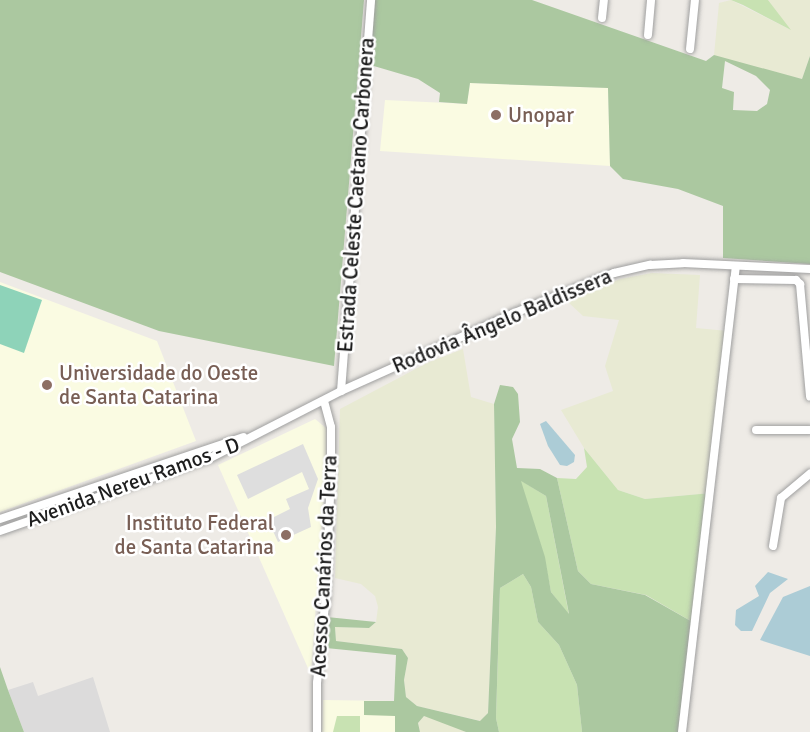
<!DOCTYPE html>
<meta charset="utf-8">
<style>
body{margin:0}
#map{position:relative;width:810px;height:732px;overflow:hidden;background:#eeebe6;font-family:Signika,sans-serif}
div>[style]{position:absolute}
.residential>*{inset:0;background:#dcdbdb}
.education>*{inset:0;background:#fafbe2}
.farmland>*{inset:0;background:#e8ead3}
.grass>*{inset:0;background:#c8e2b2}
.forest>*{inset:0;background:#abc8a0}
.pitch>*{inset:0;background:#8ed3b9}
.parking>*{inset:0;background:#dedede}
.water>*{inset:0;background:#acccd6}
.roads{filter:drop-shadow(0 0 2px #9f9f9f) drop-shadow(0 0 2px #9f9f9f)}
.minor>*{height:8px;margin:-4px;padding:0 4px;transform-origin:4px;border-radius:4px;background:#fff}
.dots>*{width:16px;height:16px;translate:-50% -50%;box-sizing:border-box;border:3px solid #fff;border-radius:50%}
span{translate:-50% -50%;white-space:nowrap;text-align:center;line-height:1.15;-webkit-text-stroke:5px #fff;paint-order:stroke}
.education-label{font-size:21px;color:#785e54}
.left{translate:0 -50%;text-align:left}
.right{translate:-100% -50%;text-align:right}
.street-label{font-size:21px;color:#1e1e1e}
</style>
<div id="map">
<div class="residential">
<div style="clip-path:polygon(93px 677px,110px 732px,24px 732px,8px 690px,33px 682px,38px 696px)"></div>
</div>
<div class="education">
<div style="clip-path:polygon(470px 83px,608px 88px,610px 166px,380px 151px,385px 100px,467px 104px)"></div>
<div style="clip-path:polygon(0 282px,157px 341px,196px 441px,0 512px)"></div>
<div style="clip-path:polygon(315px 419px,326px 428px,326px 463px,311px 675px,218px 465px)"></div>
<div style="clip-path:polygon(323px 700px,394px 701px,420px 732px,322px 732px)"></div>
</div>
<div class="farmland">
<div style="clip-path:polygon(731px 0,789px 29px,768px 0,810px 0,810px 56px,802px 79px,725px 61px,714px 55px,719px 3px)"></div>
<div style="clip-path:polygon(652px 273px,700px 275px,696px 328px,728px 331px,711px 493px,645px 499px,618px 490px,584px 448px,561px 410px,613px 391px,605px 366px,619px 320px,583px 316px,568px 302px,620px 279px)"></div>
<div style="clip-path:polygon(463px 349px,471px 397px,494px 404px,496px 527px,488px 713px,481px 721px,417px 706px,406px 697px,404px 680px,408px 658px,402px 649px,336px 641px,335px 627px,369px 628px,376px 622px,378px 607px,375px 596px,361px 584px,335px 578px,340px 409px,427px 363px)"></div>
<div style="clip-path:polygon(424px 716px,434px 718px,466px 732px,420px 732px,418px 723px)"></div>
</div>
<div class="grass">
<div style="clip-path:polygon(731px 0,768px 0,791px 30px,743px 5px)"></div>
<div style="clip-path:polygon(584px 448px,618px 490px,645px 499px,711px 493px,696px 624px,646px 595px,591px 584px,578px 571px,557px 478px,576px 479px,587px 467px)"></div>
<div style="clip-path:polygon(520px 480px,546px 496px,569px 615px,551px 592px,544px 556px)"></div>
<div style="clip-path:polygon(523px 574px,531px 587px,538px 622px,559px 645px,577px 685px,582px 732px,499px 732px,496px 718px,500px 588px)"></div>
<div style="clip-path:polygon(337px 716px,360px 716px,360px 732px,333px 732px)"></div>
</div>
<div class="forest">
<div style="clip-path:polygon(0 0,364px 0,334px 366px,159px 331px,0 272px)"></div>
<div style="clip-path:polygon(evenodd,374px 0,532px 0,706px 61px,714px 55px,802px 79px,810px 56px,810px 264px,723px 258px,723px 206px,678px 189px,623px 179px,610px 166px,608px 88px,470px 83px,467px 104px,439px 102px,440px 93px,418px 79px,367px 64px,374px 0,725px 61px,756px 76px,770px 90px,767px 104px,757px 111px,733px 110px,734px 92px,722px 88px,725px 61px)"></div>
<div style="clip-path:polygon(evenodd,500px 385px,513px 387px,518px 394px,520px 422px,512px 439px,517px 468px,540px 469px,557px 478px,578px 571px,591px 584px,645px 595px,696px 624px,682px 732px,582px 732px,577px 685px,559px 645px,538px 622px,531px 587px,523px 574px,500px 588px,496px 718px,499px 732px,466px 732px,424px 716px,418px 723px,420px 732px,395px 732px,395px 716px,364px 715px,364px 701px,394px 701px,396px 655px,326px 648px,327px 617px,376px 622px,369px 628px,335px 627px,336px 641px,402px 649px,408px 658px,404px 680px,406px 697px,417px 706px,480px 721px,488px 713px,496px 527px,494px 404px,500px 385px,521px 481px,546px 496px,569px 614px,551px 592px,545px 557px,521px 481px)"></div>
<div style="clip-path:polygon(0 667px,8px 690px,24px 732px,0 732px)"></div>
</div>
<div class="pitch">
<div style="clip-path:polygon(0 285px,42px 300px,24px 353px,0 344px)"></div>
</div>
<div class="parking">
<div style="clip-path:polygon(303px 444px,318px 479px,308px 508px,311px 527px,278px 542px,268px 520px,290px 509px,286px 499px,309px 489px,302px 472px,248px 499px,237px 475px)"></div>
</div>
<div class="water">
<div style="clip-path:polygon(546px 421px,575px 455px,574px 462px,567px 466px,560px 465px,548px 446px,540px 424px)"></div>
<div style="clip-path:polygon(768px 572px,788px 579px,770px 593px,752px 631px,741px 631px,735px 625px,736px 610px,759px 596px,755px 586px)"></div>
<div style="clip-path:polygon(810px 586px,810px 656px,760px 640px,783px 597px)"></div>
</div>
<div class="roads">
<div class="minor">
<div style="left:602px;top:18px;width:18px;rotate:-84deg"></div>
<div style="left:648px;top:35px;width:35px;rotate:-85deg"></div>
<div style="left:690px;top:49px;width:49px;rotate:-84.2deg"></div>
<div style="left:734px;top:279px;width:62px;rotate:0.9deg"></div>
<div style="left:796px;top:280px;width:6px;rotate:45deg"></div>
<div style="left:800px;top:284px;width:113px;rotate:84.9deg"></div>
<div style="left:341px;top:391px;width:392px;rotate:-85.6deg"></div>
<div style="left:756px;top:430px;width:54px"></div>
<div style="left:0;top:519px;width:257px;rotate:-18.6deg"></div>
<div style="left:0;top:531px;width:222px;rotate:-19.2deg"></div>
<div style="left:210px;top:458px;width:147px;rotate:-27.1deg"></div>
<div style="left:341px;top:391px;width:188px;rotate:-24.2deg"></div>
<div style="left:512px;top:314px;width:110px;rotate:-21.9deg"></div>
<div style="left:614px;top:273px;width:37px;rotate:-13deg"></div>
<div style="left:650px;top:265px;width:33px;rotate:-3deg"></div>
<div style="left:683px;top:263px;width:127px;rotate:2.7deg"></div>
<div style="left:773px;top:546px;width:49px;rotate:-80.5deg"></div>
<div style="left:781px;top:498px;width:38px;rotate:-40deg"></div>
<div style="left:317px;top:732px;width:49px;rotate:-90deg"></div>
<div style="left:317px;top:683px;width:87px;rotate:-84.1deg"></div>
<div style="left:326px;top:596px;width:124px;rotate:-87.7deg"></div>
<div style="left:331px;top:472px;width:45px;rotate:-90deg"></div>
<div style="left:331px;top:427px;width:27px;rotate:-105deg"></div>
<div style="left:682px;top:732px;width:469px;rotate:-83.4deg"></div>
</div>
</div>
<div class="dots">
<div style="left:496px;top:115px;background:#8d6e63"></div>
<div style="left:47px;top:385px;background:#8d6e63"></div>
<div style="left:286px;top:535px;background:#8d6e63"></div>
</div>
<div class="education-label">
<span class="left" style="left:508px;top:115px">Unopar</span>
<span class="left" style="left:59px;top:385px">Universidade do Oeste<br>de Santa Catarina</span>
<span class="right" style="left:274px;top:535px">Instituto Federal<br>de Santa Catarina</span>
</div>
<div class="street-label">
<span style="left:356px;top:195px;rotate:-86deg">Estrada Celeste Caetano Carbonera</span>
<span style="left:502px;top:321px;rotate:-23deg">Rodovia Ângelo Baldissera</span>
<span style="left:133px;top:482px;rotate:-20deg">Avenida Nereu Ramos - D</span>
<span style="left:324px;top:566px;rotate:-87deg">Acesso Canários da Terra</span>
</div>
</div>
